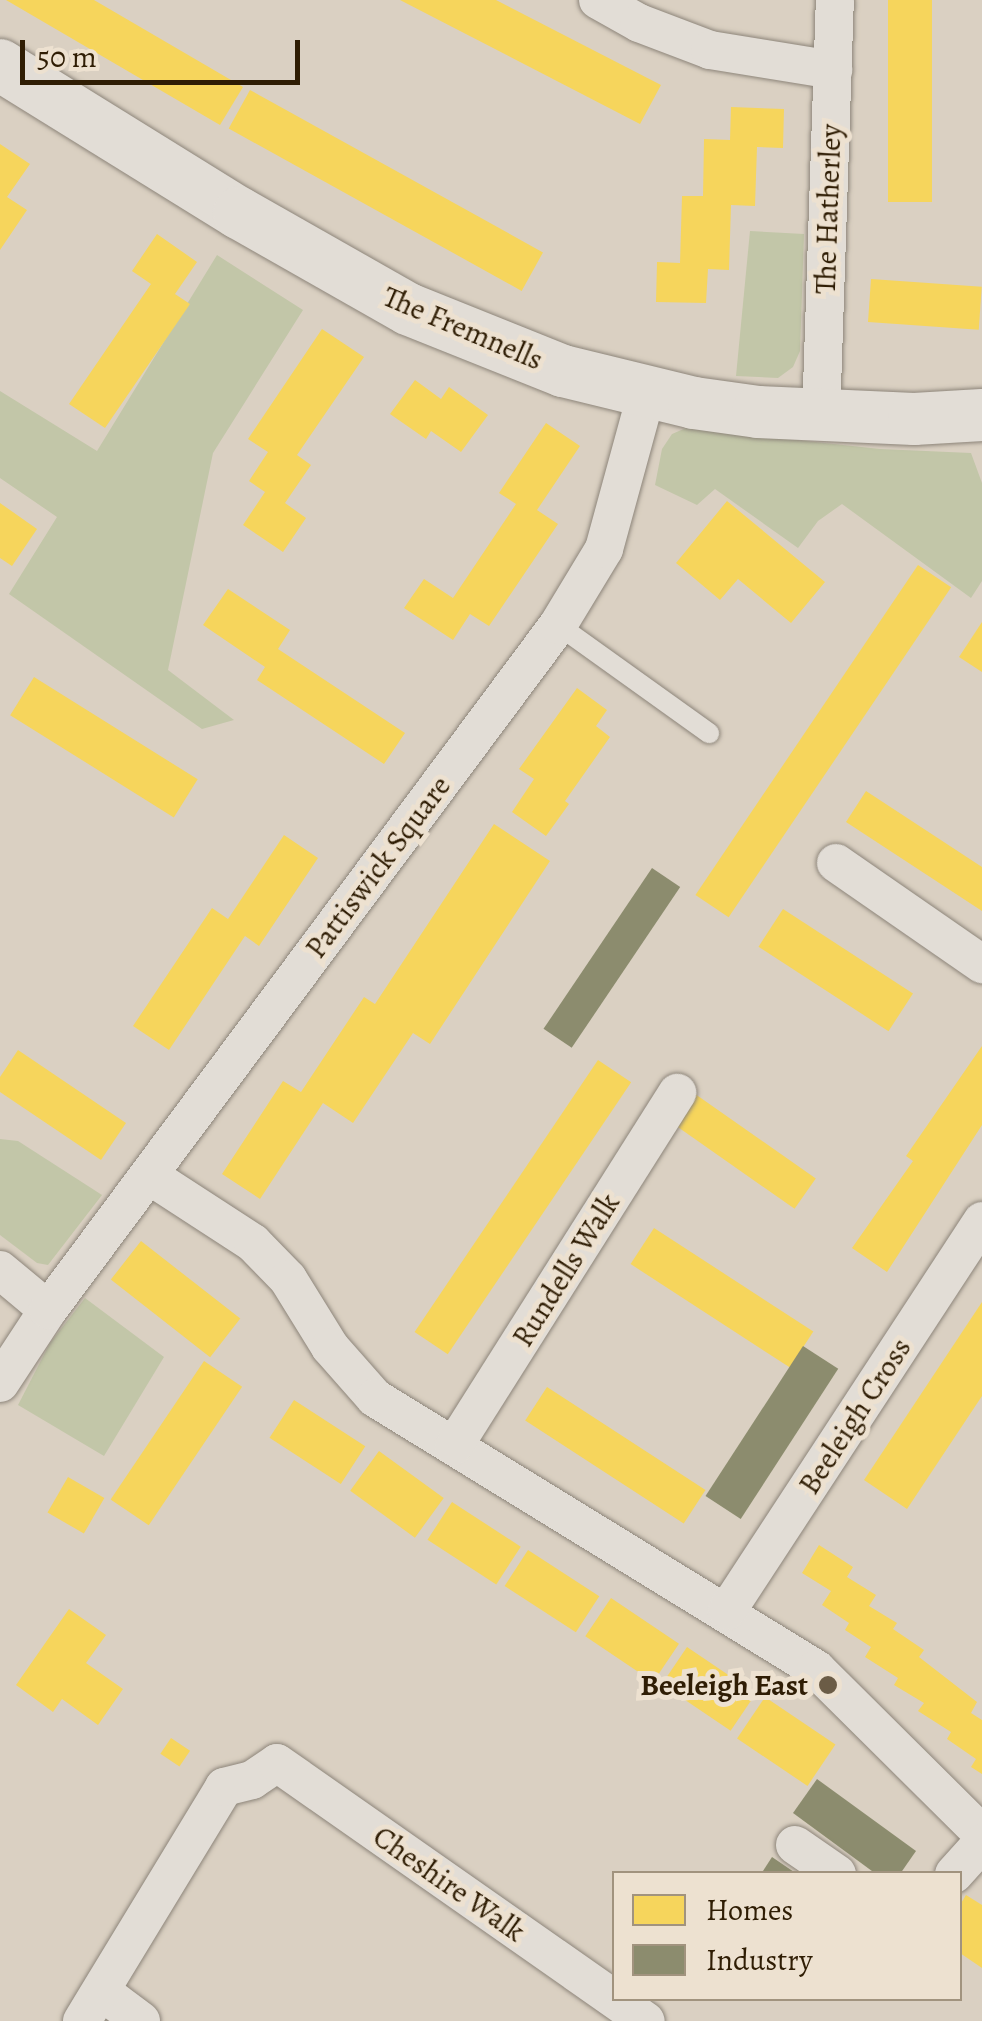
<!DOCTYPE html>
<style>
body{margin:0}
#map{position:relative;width:982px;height:2021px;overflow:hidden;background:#dad0c2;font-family:Alegreya,serif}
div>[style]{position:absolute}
.green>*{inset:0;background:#c2c6a8}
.homes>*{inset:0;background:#f6d55c;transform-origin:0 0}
.industry>*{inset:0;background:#8c8c6e;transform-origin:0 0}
.roads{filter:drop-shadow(0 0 2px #8d857a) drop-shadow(0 0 2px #8d857a)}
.lane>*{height:20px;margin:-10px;padding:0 10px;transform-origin:10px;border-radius:10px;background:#e2ddd6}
.street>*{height:38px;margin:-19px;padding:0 19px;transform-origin:19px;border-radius:19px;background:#e2ddd6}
.secondary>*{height:52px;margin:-26px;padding:0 26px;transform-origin:26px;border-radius:26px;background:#e2ddd6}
.dots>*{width:28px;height:28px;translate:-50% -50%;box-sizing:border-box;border:5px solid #ede1d0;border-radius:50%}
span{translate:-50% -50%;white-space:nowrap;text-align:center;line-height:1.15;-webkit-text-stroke:10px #ede1d0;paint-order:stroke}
.street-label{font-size:30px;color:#2f1d04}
.poi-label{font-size:30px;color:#2f1d04;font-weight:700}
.right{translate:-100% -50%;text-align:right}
.legend{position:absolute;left:612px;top:1871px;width:350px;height:130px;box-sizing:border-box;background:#ede1d0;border:2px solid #a1937e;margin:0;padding:12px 18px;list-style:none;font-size:30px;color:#2f1d04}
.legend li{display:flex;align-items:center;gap:20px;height:50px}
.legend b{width:50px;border:2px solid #a1937e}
.scale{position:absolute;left:20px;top:40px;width:280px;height:45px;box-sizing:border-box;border:5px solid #2f1d04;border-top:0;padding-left:12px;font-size:30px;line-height:35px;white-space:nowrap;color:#2f1d04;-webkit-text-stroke:8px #ede1d0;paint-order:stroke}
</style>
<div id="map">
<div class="green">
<div style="clip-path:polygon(750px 231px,804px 234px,800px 351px,793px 367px,778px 378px,736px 376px)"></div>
<div style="clip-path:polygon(217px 255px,303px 310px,213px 453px,168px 670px,234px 720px,202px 729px,9px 594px,57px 517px,0 478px,0 391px,97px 451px)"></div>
<div style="clip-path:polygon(686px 428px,880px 449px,971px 453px,982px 483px,982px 581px,971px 598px,842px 504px,818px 521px,798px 548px,715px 489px,697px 505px,655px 485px,662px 449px,672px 434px)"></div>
<div style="clip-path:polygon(0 1139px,18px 1141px,102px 1195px,48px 1265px,37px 1263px,0 1235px)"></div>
<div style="clip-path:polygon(85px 1298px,164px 1357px,104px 1456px,18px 1405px,50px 1343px)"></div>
</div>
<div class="homes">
<div style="clip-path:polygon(6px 0,94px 0,243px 87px,220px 125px)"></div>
<div style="clip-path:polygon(400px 0,496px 0,661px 85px,640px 124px)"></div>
<div style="left:888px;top:0;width:44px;height:202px"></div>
<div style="left:250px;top:90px;width:335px;height:44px;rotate:29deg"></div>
<div style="clip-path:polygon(731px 107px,784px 109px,783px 148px,757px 147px,755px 206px,731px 205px,729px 270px,708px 269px,706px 303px,656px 302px,657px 262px,680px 263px,682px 196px,703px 196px,704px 139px,730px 140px)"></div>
<div style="clip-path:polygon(0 144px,30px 164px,7px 197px,27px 210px,0 250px)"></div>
<div style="clip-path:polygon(157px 234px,197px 262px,175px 294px,190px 304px,105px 428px,69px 404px,151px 284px,132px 271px)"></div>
<div style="left:871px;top:279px;width:111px;height:43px;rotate:4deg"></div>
<div style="clip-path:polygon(322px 329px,364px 357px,297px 455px,311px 465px,285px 503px,306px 518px,283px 552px,243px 525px,265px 492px,249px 481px,268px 452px,248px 439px)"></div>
<div style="clip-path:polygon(415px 380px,441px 399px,449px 387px,488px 415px,461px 452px,431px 431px,426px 439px,390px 414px)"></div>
<div style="clip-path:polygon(546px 423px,580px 446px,537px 510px,558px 524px,489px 626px,470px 614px,453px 640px,404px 608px,424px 579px,453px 598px,516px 504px,499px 493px)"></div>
<div style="clip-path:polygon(727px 501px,825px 582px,791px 623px,738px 579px,720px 600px,676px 563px)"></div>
<div style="clip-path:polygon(0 503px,37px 529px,12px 566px,0 558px)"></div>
<div style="left:918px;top:565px;width:40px;height:398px;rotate:34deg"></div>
<div style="clip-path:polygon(228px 589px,290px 630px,278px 649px,405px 733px,384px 764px,257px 680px,265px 667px,203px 625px)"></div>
<div style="clip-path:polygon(982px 622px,982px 672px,959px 657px)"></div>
<div style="left:34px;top:677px;width:193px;height:45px;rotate:32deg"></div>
<div style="clip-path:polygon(577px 688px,607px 710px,596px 726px,610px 737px,565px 801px,569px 804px,546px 836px,512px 812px,534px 779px,519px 769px)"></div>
<div style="clip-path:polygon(866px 791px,982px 867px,982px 911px,846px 822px)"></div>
<div style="clip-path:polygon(494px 824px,550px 861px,430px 1044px,413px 1033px,353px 1123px,323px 1103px,260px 1199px,222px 1174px,283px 1081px,301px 1092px,364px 997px,375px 1004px)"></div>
<div style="clip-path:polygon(284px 835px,318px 858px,259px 946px,245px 936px,169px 1050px,133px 1026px,212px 908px,228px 919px)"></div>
<div style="left:783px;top:909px;width:155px;height:45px;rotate:33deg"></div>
<div style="clip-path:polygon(982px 1046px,982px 1125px,887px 1272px,852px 1248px,913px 1161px,906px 1156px)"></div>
<div style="clip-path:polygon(18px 1050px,126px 1123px,101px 1160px,0 1092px,0 1077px)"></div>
<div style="left:598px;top:1060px;width:40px;height:328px;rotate:34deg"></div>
<div style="left:688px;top:1089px;width:156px;height:37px;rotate:35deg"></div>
<div style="left:654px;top:1228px;width:190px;height:43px;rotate:33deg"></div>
<div style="left:141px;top:1241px;width:126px;height:49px;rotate:38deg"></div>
<div style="clip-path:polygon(982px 1302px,982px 1396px,907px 1509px,864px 1480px)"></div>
<div style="left:204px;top:1361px;width:46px;height:167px;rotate:34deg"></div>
<div style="left:547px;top:1387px;width:189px;height:40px;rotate:33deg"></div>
<div style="left:294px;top:1400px;width:85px;height:45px;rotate:33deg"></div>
<div style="left:379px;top:1451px;width:80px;height:49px;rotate:36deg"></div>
<div style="left:68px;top:1477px;width:42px;height:41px;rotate:30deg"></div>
<div style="left:452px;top:1502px;width:82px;height:45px;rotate:33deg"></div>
<div style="clip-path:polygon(819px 1545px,853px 1567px,847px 1577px,876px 1595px,869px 1606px,897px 1623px,893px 1629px,924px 1650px,919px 1657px,977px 1702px,971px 1713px,982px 1720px,982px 1774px,971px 1767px,976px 1759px,947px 1739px,951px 1732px,918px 1711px,924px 1703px,894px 1685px,898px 1678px,865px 1657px,871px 1647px,845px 1630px,849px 1623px,822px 1605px,831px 1591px,802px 1573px)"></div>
<div style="left:528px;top:1550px;width:85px;height:43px;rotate:33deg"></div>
<div style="left:611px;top:1598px;width:82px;height:46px;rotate:34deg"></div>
<div style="clip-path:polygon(69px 1609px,106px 1635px,86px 1663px,123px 1689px,98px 1725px,62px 1699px,53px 1712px,16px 1685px)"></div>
<div style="left:687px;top:1647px;width:83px;height:45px;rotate:34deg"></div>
<div style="left:765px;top:1697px;width:85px;height:50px;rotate:34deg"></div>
<div style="left:171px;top:1738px;width:23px;height:19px;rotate:34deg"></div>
<div style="clip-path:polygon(966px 1895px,982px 1905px,982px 1968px,960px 1953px,960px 1905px)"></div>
</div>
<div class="industry">
<div style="left:652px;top:868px;width:34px;height:194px;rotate:34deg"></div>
<div style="left:803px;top:1346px;width:42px;height:179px;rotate:33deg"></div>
<div style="clip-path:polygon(817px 1779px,916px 1851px,900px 1874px,876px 1874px,793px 1813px)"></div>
<div style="clip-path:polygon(772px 1857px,797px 1874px,761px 1874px)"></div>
</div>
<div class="roads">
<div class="lane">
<div style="left:558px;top:625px;width:186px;rotate:35.6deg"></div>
</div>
<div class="street">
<div style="left:598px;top:0;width:47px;rotate:29.3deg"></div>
<div style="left:639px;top:23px;width:76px;rotate:20.8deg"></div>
<div style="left:710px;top:50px;width:125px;rotate:9.2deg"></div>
<div style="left:821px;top:418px;width:418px;rotate:-88.1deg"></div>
<div style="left:836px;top:863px;width:178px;rotate:34.7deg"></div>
<div style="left:150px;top:1176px;width:123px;rotate:33deg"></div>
<div style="left:253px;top:1243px;width:50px;rotate:45.8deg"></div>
<div style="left:288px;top:1279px;width:80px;rotate:58.3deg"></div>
<div style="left:330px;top:1347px;width:68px;rotate:48.6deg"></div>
<div style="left:375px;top:1398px;width:518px;rotate:31.57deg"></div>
<div style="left:816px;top:1669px;width:234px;rotate:44.8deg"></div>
<div style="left:0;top:1270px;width:62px;rotate:39.8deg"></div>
<div style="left:0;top:1383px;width:87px;rotate:-56.7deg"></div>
<div style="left:48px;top:1310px;width:854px;rotate:-53.33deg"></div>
<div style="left:558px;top:625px;width:89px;rotate:-58.8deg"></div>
<div style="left:604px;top:549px;width:163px;rotate:-74.7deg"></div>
<div style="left:454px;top:1446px;width:418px;rotate:-57.7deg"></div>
<div style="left:727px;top:1611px;width:466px;rotate:-56.8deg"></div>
<div style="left:795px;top:1845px;width:51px;rotate:34.6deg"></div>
<div style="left:954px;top:1874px;width:42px;rotate:-47.9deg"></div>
<div style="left:101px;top:1991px;width:50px;rotate:36.9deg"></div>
<div style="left:82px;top:2021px;width:274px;rotate:-58.7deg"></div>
<div style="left:224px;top:1787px;width:29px;rotate:-14deg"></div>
<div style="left:252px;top:1780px;width:30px;rotate:-34deg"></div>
<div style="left:277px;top:1763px;width:450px;rotate:35deg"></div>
</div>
<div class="secondary">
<div style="left:0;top:65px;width:281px;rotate:31.8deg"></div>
<div style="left:239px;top:213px;width:194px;rotate:29.6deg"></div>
<div style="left:408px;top:309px;width:167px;rotate:21.8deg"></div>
<div style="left:563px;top:371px;width:135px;rotate:13.7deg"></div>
<div style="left:694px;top:403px;width:65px;rotate:8deg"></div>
<div style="left:758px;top:412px;width:156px;rotate:2.6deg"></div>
<div style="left:914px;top:419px;width:68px;rotate:-3.4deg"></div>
</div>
</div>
<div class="dots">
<div style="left:828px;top:1685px;background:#6b5c46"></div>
</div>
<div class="street-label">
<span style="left:828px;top:209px;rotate:-88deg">The Hatherley</span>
<span style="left:463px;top:328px;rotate:23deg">The Fremnells</span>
<span style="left:378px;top:867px;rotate:-53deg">Pattiswick Square</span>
<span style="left:566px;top:1270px;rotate:-58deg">Rundells Walk</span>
<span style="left:855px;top:1416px;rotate:-57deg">Beeleigh Cross</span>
<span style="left:449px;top:1884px;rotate:35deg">Cheshire Walk</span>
</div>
<div class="poi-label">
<span class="right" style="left:808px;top:1685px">Beeleigh East</span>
</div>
<ul class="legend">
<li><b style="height:28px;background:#f6d55c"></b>Homes</li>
<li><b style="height:28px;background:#8c8c6e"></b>Industry</li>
</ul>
<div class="scale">50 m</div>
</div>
